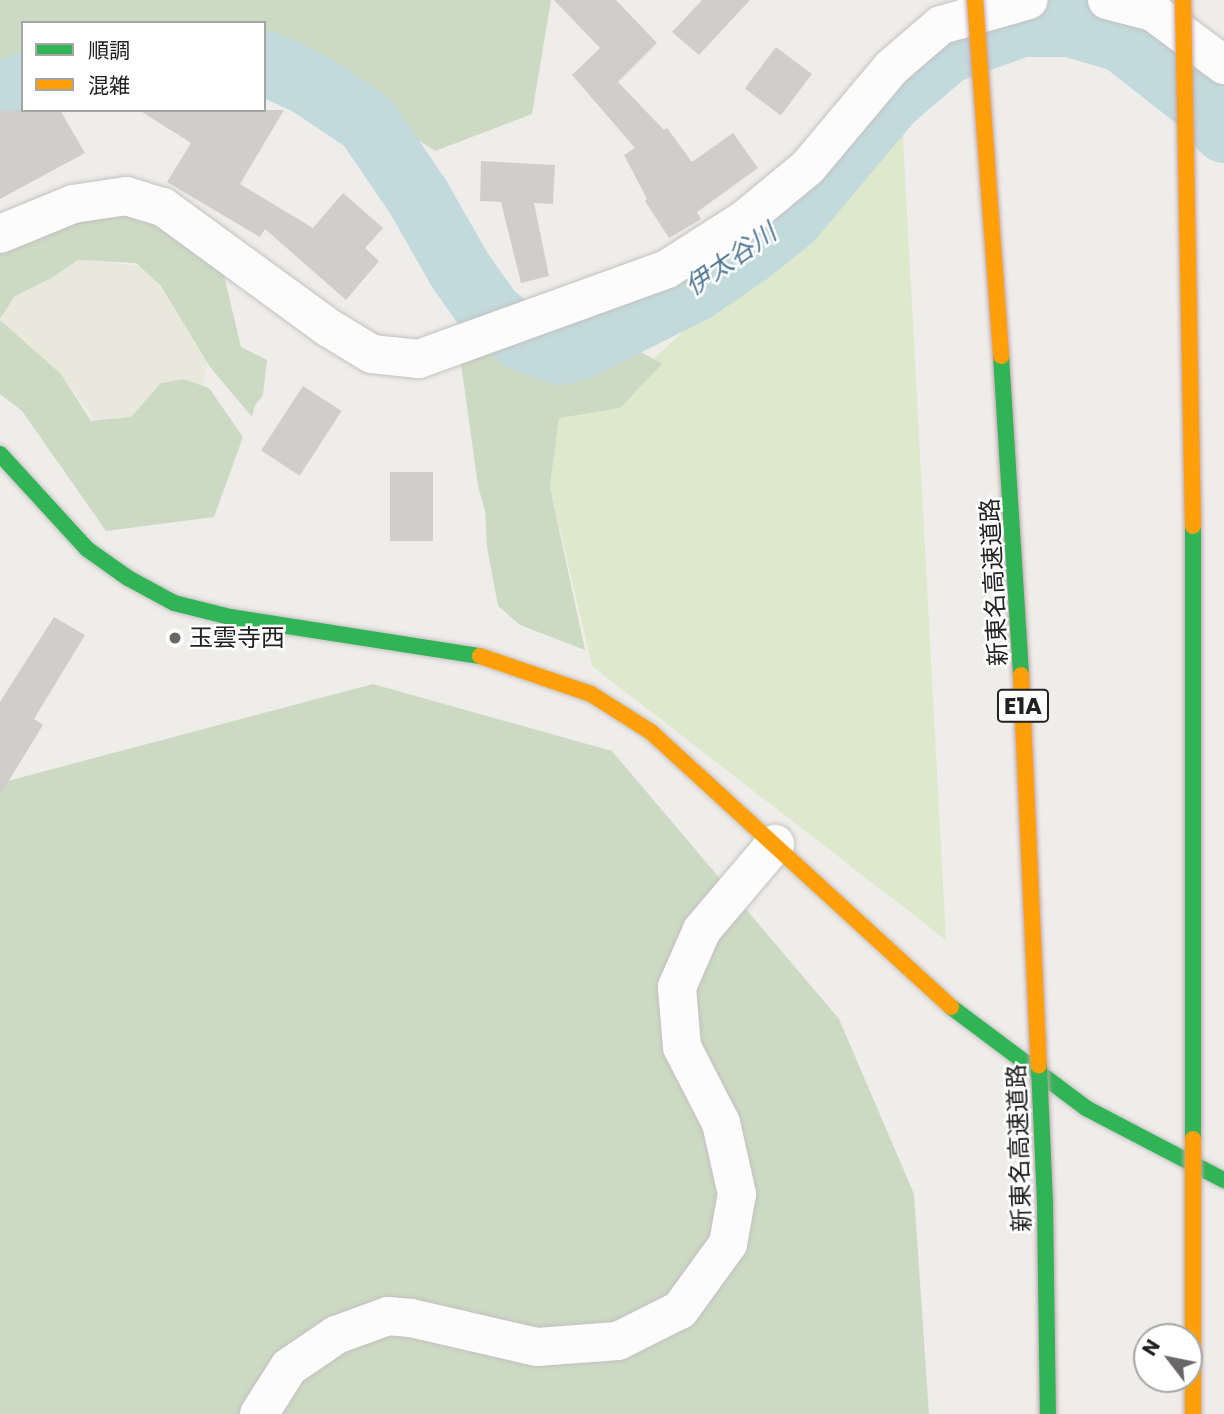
<!DOCTYPE html>
<meta charset="utf-8">
<style>
body{margin:0}
#map{position:relative;width:1224px;height:1414px;overflow:hidden;background:#efedea;font-family:Poppins,"Noto Sans JP",sans-serif}
div>[style]{position:absolute}
.farmland>*{inset:0;background:#e9e8dc}
.grass>*{inset:0;background:#dee8cd}
.forest>*{inset:0;background:#cddac3}
.river>*{height:65px;margin:-32.5px;padding:0 32.5px;transform-origin:32.5px;border-radius:32.5px;background:#c3dadd}
.building>*{inset:0;background:#d0cecb;transform-origin:0 0}
.roads{filter:drop-shadow(0 0 2px #c2c2c0) drop-shadow(0 0 2px #c2c2c0)}
.street>*{height:38px;margin:-19px;padding:0 19px;transform-origin:19px;border-radius:19px;background:#fdfcfc}
.fast>*{height:16px;margin:-8px;padding:0 8px;transform-origin:8px;border-radius:8px;background:#30b455}
.slow>*{height:16px;margin:-8px;padding:0 8px;transform-origin:8px;border-radius:8px;background:#ff9f0a}
.bridges{filter:drop-shadow(0 0 2px #c0a6af) drop-shadow(0 0 2px #c0a6af)}
.fast-bridge>*{height:16px;margin:-8px;padding:0 8px;transform-origin:8px;border-radius:8px;background:#30b455}
.slow-bridge>*{height:16px;margin:-8px;padding:0 8px;transform-origin:8px;border-radius:8px;background:#ff9f0a}
.dots>*{width:19px;height:19px;translate:-50% -50%;box-sizing:border-box;border:4px solid #fff;border-radius:50%}
span{translate:-50% -50%;white-space:nowrap;text-align:center;line-height:1.15;-webkit-text-stroke:5px #fff;paint-order:stroke}
.shield-label span{padding:2px 5px;background:#fff;border:2px solid;border-radius:5px;-webkit-text-stroke-width:0}
.shield-label{font-size:23px;color:#212121;font-weight:700}
.street-label{font-size:24px;color:#212121}
.poi-label{font-size:24px;color:#212121}
.left{translate:0 -50%;text-align:left}
.water-label{font-size:26px;color:#527997;font-style:italic}
.legend{position:absolute;left:21px;top:21px;width:245px;height:91px;box-sizing:border-box;background:#fff;border:2px solid #a6a6a6;margin:0;padding:9px 12px;list-style:none;font-size:21px;color:#212121}
.legend li{display:flex;align-items:center;gap:14px;height:35px}
.legend b{width:35px;border:2px solid #a6a6a6}
.north{position:absolute;left:1133px;top:1323px;width:70px;height:70px;box-sizing:border-box;background:#fff;border:2px solid #a6a6a6;border-radius:50%;rotate:302deg;font-size:19px;font-weight:700;line-height:28px;text-align:center;color:#212121}
.north::after{content:'';display:block;margin:auto;width:24px;height:32px;background:#696867;clip-path:polygon(50% 0,100% 100%,50% 72%,0 100%)}
</style>
<div id="map">
<div class="farmland">
<div style="clip-path:polygon(78px 259px,140px 266px,164px 290px,207px 362px,203px 385px,170px 382px,133px 422px,96px 421px,61px 374px,0 320px,15px 296px,53px 277px)"></div>
</div>
<div class="grass">
<div style="clip-path:polygon(902px 118px,946px 940px,592px 666px,550px 487px,559px 417px,620px 408px,653px 359px,811px 217px)"></div>
</div>
<div class="forest">
<div style="clip-path:polygon(0 0,551px 0,532px 114px,435px 151px,326px 81px,264px 55px,264px 23px,23px 23px,23px 56px,0 59px)"></div>
<div style="clip-path:polygon(56px 211px,140px 216px,175px 226px,221px 263px,241px 347px,267px 360px,263px 395px,255px 405px,252px 417px,210px 367px,161px 286px,136px 263px,78px 260px,53px 277px,15px 296px,0 319px,0 250px)"></div>
<div style="clip-path:polygon(0 320px,61px 374px,91px 421px,131px 417px,161px 383px,183px 379px,209px 388px,243px 437px,214px 517px,106px 531px,22px 411px,0 394px)"></div>
<div style="clip-path:polygon(585px 320px,662px 364px,620px 408px,559px 418px,550px 487px,585px 650px,520px 625px,498px 606px,487px 547px,485px 511px,478px 486px,461px 364px)"></div>
<div style="clip-path:polygon(373px 684px,612px 751px,839px 1019px,914px 1194px,929px 1414px,0 1414px,0 783px)"></div>
</div>
<div class="river">
<div style="left:264px;top:62px;width:50px;rotate:25deg"></div>
<div style="left:309px;top:83px;width:70px;rotate:33.9deg"></div>
<div style="left:367px;top:122px;width:91px;rotate:55.8deg"></div>
<div style="left:418px;top:197px;width:83px;rotate:60.3deg"></div>
<div style="left:459px;top:269px;width:54px;rotate:54.8deg"></div>
<div style="left:490px;top:313px;width:41px;rotate:38deg"></div>
<div style="left:522px;top:338px;width:40px;rotate:20.2deg"></div>
<div style="left:560px;top:352px;width:25px;rotate:-18deg"></div>
<div style="left:584px;top:344px;width:123px;rotate:-26.6deg"></div>
<div style="left:694px;top:289px;width:67px;rotate:-34.6deg"></div>
<div style="left:749px;top:251px;width:53px;rotate:-38.8deg"></div>
<div style="left:790px;top:218px;width:157px;rotate:-49.9deg"></div>
<div style="left:891px;top:98px;width:72px;rotate:-40.5deg"></div>
<div style="left:946px;top:51px;width:80px;rotate:-19.8deg"></div>
<div style="left:1021px;top:24px;width:48px"></div>
<div style="left:1069px;top:24px;width:54px;rotate:16.1deg"></div>
<div style="left:1121px;top:39px;width:99px;rotate:38deg"></div>
<div style="left:1199px;top:100px;width:39px;rotate:50deg"></div>
<div style="left:0;top:93px;width:25px;rotate:-21deg"></div>
</div>
<div class="building">
<div style="clip-path:polygon(554px 0,616px 0,657px 43px,618px 82px,664px 130px,667px 128px,692px 162px,733px 133px,758px 168px,697px 212px,701px 219px,669px 238px,645px 201px,647px 199px,624px 155px,635px 148px,572px 75px,600px 48px)"></div>
<div style="clip-path:polygon(702px 0,750px 0,699px 55px,672px 32px)"></div>
<div style="left:776px;top:47px;width:45px;height:52px;rotate:37deg"></div>
<div style="clip-path:polygon(0 110px,60px 110px,85px 153px,0 199px)"></div>
<div style="clip-path:polygon(139px 110px,284px 110px,240px 184px,313px 228px,343px 193px,383px 228px,365px 248px,379px 261px,346px 300px,265px 229px,260px 237px,167px 182px,191px 143px)"></div>
<div style="clip-path:polygon(481px 161px,555px 165px,553px 204px,534px 203px,549px 276px,521px 283px,501px 202px,480px 201px)"></div>
<div style="left:303px;top:386px;width:46px;height:77px;rotate:33deg"></div>
<div style="left:433px;top:472px;width:69px;height:43px;rotate:90deg"></div>
<div style="clip-path:polygon(54px 617px,85px 635px,34px 719px,43px 725px,0 795px,0 702px)"></div>
</div>
<div class="roads">
<div class="street">
<div style="left:1107px;top:0;width:48px;rotate:14.6deg"></div>
<div style="left:1153px;top:12px;width:89px;rotate:36.7deg"></div>
<div style="left:0;top:234px;width:79px;rotate:-22.3deg"></div>
<div style="left:73px;top:204px;width:54px;rotate:-8.6deg"></div>
<div style="left:126px;top:196px;width:39px;rotate:17deg"></div>
<div style="left:163px;top:207px;width:205px;rotate:36.1deg"></div>
<div style="left:329px;top:328px;width:50px;rotate:31.2deg"></div>
<div style="left:372px;top:354px;width:47px;rotate:6.1deg"></div>
<div style="left:419px;top:359px;width:264px;rotate:-19.9deg"></div>
<div style="left:667px;top:269px;width:91px;rotate:-32.5deg"></div>
<div style="left:744px;top:220px;width:83px;rotate:-39.6deg"></div>
<div style="left:808px;top:167px;width:129px;rotate:-50deg"></div>
<div style="left:891px;top:68px;width:66px;rotate:-40.7deg"></div>
<div style="left:941px;top:25px;width:91px;rotate:-15.9deg"></div>
<div style="left:259px;top:1414px;width:56px;rotate:-57.4deg"></div>
<div style="left:289px;top:1367px;width:57px;rotate:-34.2deg"></div>
<div style="left:336px;top:1335px;width:55px;rotate:-20.1deg"></div>
<div style="left:388px;top:1316px;width:23px;rotate:5deg"></div>
<div style="left:411px;top:1318px;width:129px;rotate:13deg"></div>
<div style="left:537px;top:1347px;width:81px;rotate:-4.2deg"></div>
<div style="left:618px;top:1341px;width:69px;rotate:-26.6deg"></div>
<div style="left:680px;top:1310px;width:82px;rotate:-54deg"></div>
<div style="left:728px;top:1244px;width:51px;rotate:-79.8deg"></div>
<div style="left:737px;top:1194px;width:73px;rotate:-102.7deg"></div>
<div style="left:721px;top:1123px;width:85px;rotate:-117.2deg"></div>
<div style="left:682px;top:1047px;width:60px;rotate:-94.8deg"></div>
<div style="left:677px;top:987px;width:62px;rotate:-66.3deg"></div>
<div style="left:702px;top:930px;width:113px;rotate:-49.7deg"></div>
</div>
<div class="fast">
<div style="left:0;top:454px;width:129px;rotate:47.5deg"></div>
<div style="left:87px;top:549px;width:50px;rotate:35.3deg"></div>
<div style="left:128px;top:578px;width:52px;rotate:28.5deg"></div>
<div style="left:174px;top:603px;width:58px;rotate:14deg"></div>
<div style="left:230px;top:617px;width:253px;rotate:8.9deg"></div>
<div style="left:951px;top:1007px;width:169px;rotate:36.8deg"></div>
<div style="left:1086px;top:1108px;width:156px;rotate:27.6deg"></div>
</div>
<div class="slow">
<div style="left:480px;top:656px;width:117px;rotate:18.9deg"></div>
<div style="left:591px;top:694px;width:71px;rotate:32.3deg"></div>
<div style="left:651px;top:732px;width:407px;rotate:42.5deg"></div>
</div>
</div>
<div class="bridges">
<div class="fast-bridge">
<div style="left:1001px;top:356px;width:320px;rotate:86.4deg"></div>
<div style="left:1193px;top:526px;width:613px;rotate:90deg"></div>
<div style="left:1039px;top:1066px;width:138px;rotate:87.5deg"></div>
<div style="left:1045px;top:1204px;width:210px;rotate:89.2deg"></div>
</div>
<div class="slow-bridge">
<div style="left:975px;top:0;width:357px;rotate:85.8deg"></div>
<div style="left:1183px;top:0;width:526px;rotate:88.91deg"></div>
<div style="left:1021px;top:675px;width:391px;rotate:87.4deg"></div>
<div style="left:1193px;top:1414px;width:275px;rotate:-90deg"></div>
</div>
</div>
<div class="dots">
<div style="left:175px;top:638px;background:#696867"></div>
</div>
<div class="shield-label">
<span style="left:1023px;top:706px">E1A</span>
</div>
<div class="street-label">
<span style="left:994px;top:582px;rotate:-93deg">新東名高速道路</span>
<span style="left:1019px;top:1148px;rotate:-92deg">新東名高速道路</span>
</div>
<div class="poi-label">
<span class="left" style="left:189px;top:638px">玉雲寺西</span>
</div>
<div class="water-label">
<span style="left:731px;top:260px;rotate:-35deg">伊太谷川</span>
</div>
<ul class="legend">
<li><b style="height:9px;background:#30b455"></b>順調</li>
<li><b style="height:9px;background:#ff9f0a"></b>混雑</li>
</ul>
<div class="north">N</div>
</div>
